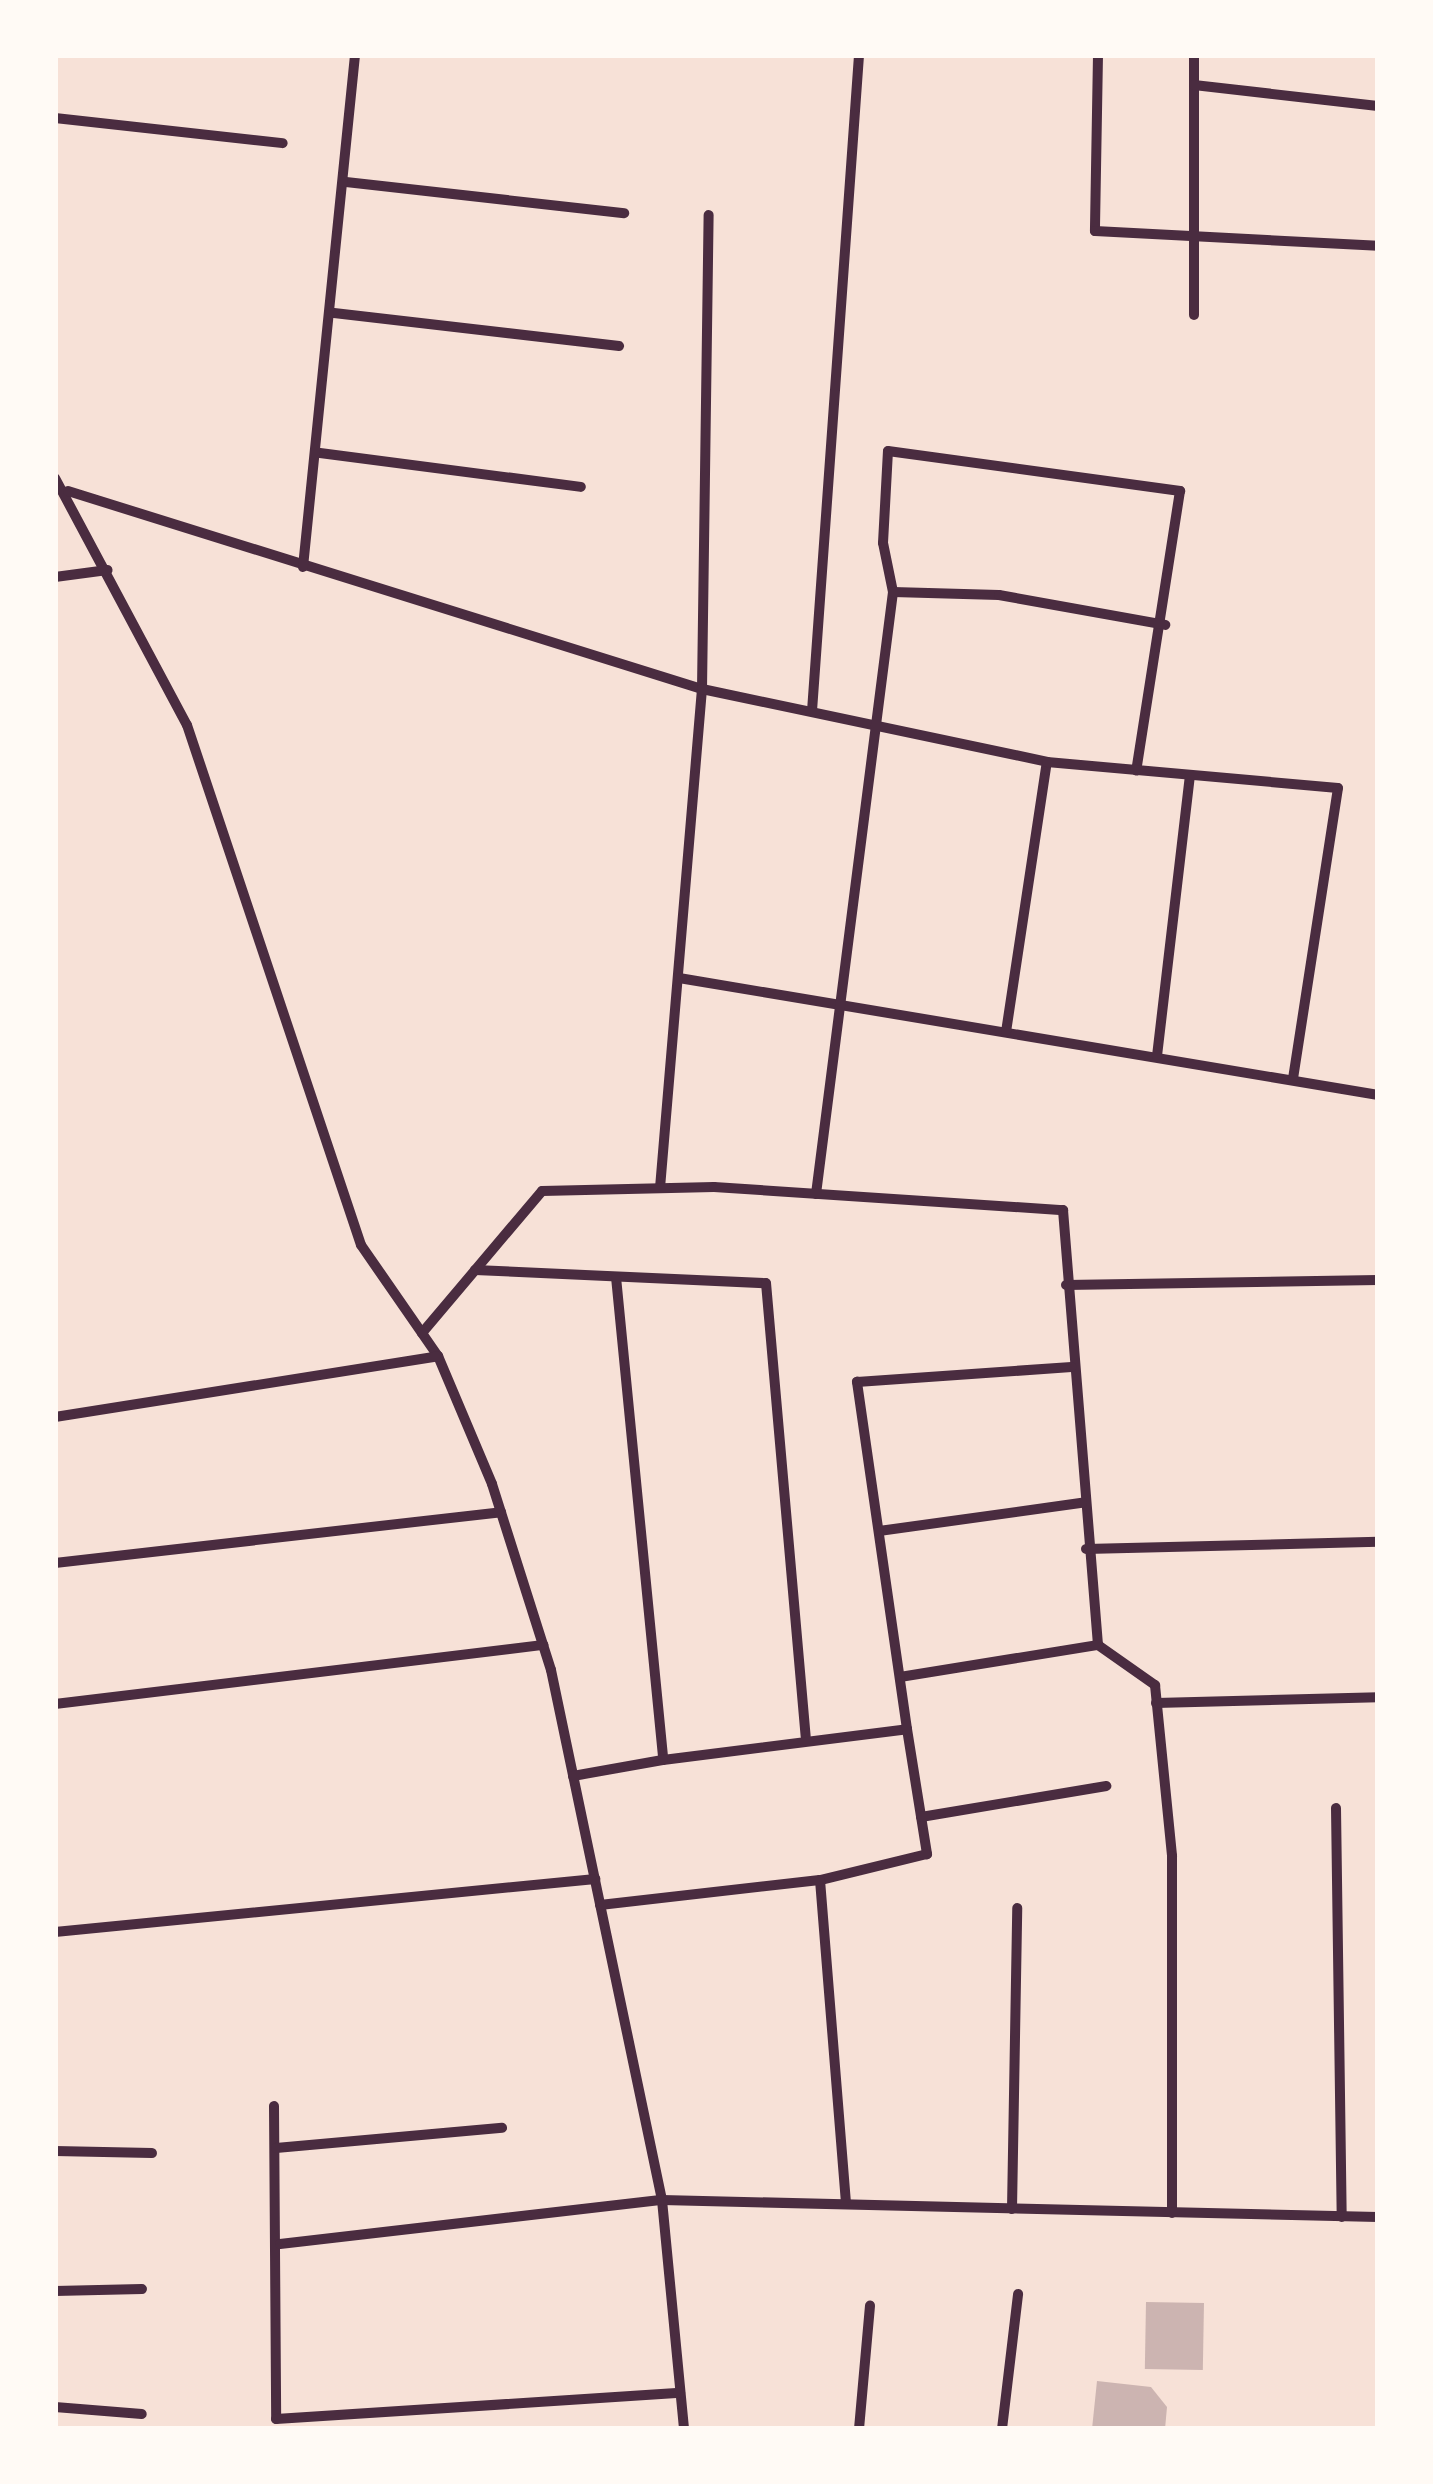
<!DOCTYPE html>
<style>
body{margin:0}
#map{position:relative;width:1433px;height:2484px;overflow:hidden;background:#f7e1d7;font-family:Jost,sans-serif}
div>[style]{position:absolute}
.building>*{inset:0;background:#ccb4b1;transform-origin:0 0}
.minor>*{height:10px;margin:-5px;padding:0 5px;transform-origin:5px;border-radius:5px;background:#4a2c40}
span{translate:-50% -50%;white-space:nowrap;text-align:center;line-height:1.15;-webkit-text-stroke:8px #fffaf5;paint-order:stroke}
.frame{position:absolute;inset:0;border:58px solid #fffaf5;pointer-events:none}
</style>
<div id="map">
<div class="building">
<div style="left:1146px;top:2302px;width:58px;height:67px;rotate:1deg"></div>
<div style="clip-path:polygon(1097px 2381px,1151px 2387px,1167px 2407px,1165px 2429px,1092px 2429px)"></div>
</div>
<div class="minor">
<div style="left:1098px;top:55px;width:176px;rotate:91deg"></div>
<div style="left:1095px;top:231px;width:283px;rotate:3deg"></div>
<div style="left:1194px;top:55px;width:260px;rotate:90deg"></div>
<div style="left:1194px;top:85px;width:185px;rotate:6.5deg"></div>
<div style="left:55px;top:118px;width:229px;rotate:6.3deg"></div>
<div style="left:346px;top:182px;width:280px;rotate:6.4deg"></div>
<div style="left:334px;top:313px;width:287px;rotate:6.6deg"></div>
<div style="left:320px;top:453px;width:263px;rotate:7.4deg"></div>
<div style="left:55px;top:478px;width:280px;rotate:61.9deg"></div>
<div style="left:187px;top:725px;width:548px;rotate:71.5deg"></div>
<div style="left:361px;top:1245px;width:135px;rotate:55.3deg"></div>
<div style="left:438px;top:1356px;width:139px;rotate:67.1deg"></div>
<div style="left:492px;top:1484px;width:195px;rotate:72.4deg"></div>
<div style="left:551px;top:1670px;width:541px;rotate:78.17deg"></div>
<div style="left:662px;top:2200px;width:230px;rotate:84.5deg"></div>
<div style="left:68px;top:491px;width:664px;rotate:17.34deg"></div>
<div style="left:702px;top:689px;width:474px;rotate:-89.2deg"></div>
<div style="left:303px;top:567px;width:515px;rotate:-84.2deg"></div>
<div style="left:55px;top:577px;width:53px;rotate:-7.5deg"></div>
<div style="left:893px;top:592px;width:50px;rotate:-101.5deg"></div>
<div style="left:883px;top:543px;width:92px;rotate:-86.9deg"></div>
<div style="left:888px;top:451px;width:295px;rotate:7.8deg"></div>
<div style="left:1180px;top:491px;width:283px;rotate:98.9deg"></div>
<div style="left:812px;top:711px;width:658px;rotate:-85.9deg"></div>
<div style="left:679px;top:978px;width:709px;rotate:9.5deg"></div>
<div style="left:1006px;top:1032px;width:273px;rotate:-81.4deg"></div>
<div style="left:1157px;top:1056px;width:282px;rotate:-83.3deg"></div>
<div style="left:660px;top:1188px;width:501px;rotate:-85.19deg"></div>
<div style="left:702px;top:689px;width:353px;rotate:11.9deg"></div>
<div style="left:1047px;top:762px;width:292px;rotate:5.1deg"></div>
<div style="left:1338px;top:788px;width:295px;rotate:98.8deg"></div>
<div style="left:816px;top:1194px;width:607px;rotate:-82.71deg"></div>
<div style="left:893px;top:592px;width:106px;rotate:1.6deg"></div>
<div style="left:999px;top:595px;width:169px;rotate:10.2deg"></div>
<div style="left:475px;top:1270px;width:291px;rotate:2.6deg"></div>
<div style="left:766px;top:1283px;width:455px;rotate:85deg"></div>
<div style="left:616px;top:1277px;width:485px;rotate:84.4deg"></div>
<div style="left:663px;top:1760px;width:246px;rotate:-7.2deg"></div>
<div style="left:907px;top:1729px;width:127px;rotate:80.9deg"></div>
<div style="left:927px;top:1854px;width:110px;rotate:166.3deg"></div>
<div style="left:820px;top:1880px;width:324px;rotate:85.4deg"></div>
<div style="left:1066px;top:1285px;width:312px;rotate:-0.9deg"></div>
<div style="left:422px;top:1333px;width:186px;rotate:-49.8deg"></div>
<div style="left:542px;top:1191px;width:172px;rotate:-1.3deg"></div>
<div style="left:714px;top:1187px;width:350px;rotate:3.8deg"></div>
<div style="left:1063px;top:1210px;width:436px;rotate:85.4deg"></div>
<div style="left:1098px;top:1645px;width:70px;rotate:35.1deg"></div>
<div style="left:1155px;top:1685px;width:172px;rotate:84.3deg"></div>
<div style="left:1172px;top:1856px;width:357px;rotate:90deg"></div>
<div style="left:55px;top:1417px;width:388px;rotate:-9deg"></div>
<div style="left:879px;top:1531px;width:205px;rotate:-7.9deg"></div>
<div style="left:1086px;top:1549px;width:292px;rotate:-1.4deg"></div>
<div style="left:55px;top:1563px;width:449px;rotate:-6.5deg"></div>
<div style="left:900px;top:1677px;width:201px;rotate:-9.2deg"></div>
<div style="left:1156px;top:1703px;width:222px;rotate:-1.5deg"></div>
<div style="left:55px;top:1704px;width:492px;rotate:-6.9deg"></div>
<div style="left:907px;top:1729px;width:351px;rotate:-98.2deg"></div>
<div style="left:857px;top:1382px;width:215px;rotate:-4deg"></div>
<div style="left:573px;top:1776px;width:91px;rotate:-10.1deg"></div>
<div style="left:1336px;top:1808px;width:409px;rotate:89.2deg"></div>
<div style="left:921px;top:1817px;width:188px;rotate:-9.5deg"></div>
<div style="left:600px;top:1905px;width:221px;rotate:-6.5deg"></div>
<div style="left:55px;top:1932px;width:543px;rotate:-5.61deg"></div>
<div style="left:274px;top:2106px;width:313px;rotate:89.6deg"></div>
<div style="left:276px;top:2419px;width:405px;rotate:-3.7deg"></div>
<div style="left:276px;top:2148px;width:227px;rotate:-5.1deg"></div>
<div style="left:55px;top:2151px;width:97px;rotate:1.2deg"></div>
<div style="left:1012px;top:2209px;width:301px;rotate:-89deg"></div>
<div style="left:280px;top:2244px;width:385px;rotate:-6.6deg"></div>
<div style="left:662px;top:2200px;width:716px;rotate:1.36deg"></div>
<div style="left:55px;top:2291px;width:87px;rotate:-1.3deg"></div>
<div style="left:55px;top:2407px;width:87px;rotate:4.6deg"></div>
<div style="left:859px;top:2429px;width:124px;rotate:-84.9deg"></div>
<div style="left:1002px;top:2429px;width:136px;rotate:-83.2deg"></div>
</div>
<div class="frame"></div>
</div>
